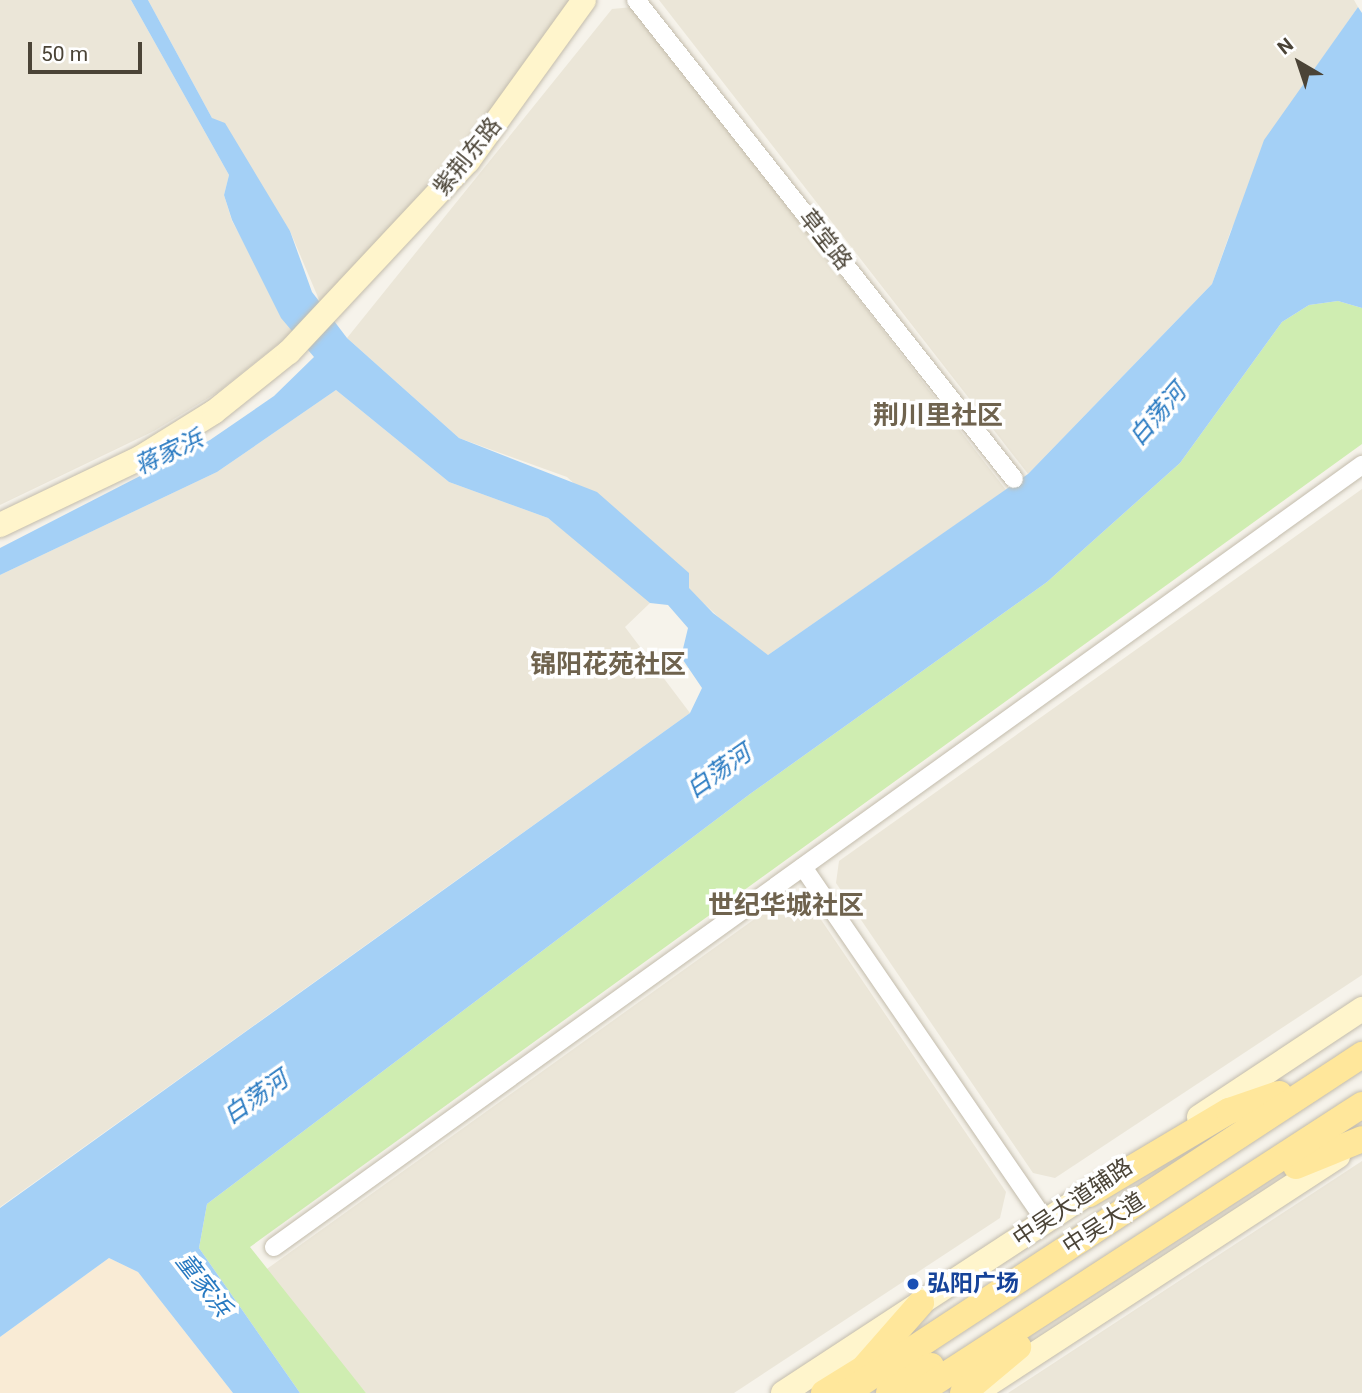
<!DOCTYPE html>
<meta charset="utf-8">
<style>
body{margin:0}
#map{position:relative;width:1362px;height:1393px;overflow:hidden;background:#f6f3eb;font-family:Roboto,"Noto Sans SC",sans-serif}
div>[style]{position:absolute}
.residential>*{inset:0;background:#ebe6d8}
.commercial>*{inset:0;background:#f9ebd5}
.green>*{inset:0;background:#cfedb1}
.water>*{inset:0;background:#a4d0f6}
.roads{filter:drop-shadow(0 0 2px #c3bcac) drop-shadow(0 0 2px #c3bcac)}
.street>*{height:18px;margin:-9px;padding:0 9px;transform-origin:9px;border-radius:9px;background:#fff}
.secondary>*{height:24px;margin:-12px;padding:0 12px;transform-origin:12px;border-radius:12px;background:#fff5cc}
.primary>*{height:26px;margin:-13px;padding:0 13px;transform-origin:13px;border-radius:13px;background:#ffe79b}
.dots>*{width:19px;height:19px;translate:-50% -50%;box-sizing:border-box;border:4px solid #fff;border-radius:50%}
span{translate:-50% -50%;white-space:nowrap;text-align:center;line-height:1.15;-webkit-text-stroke:7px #fff;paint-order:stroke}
.street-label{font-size:23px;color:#4b4437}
.transit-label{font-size:23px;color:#164399;font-weight:700}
.left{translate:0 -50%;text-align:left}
.water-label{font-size:24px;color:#2779c1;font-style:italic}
.quarter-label{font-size:26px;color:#6f634e;font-weight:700}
.north{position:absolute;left:1264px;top:28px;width:70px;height:70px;-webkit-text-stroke:5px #fff;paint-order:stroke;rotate:321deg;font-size:19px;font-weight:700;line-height:28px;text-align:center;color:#4b4437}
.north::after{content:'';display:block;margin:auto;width:24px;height:32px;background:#4b4437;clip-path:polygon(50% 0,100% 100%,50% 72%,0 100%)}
.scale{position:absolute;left:28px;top:42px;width:114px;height:32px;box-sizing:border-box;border:4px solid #4b4437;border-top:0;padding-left:9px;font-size:21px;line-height:24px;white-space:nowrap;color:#4b4437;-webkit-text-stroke:5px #fff;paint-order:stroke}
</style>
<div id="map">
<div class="residential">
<div style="clip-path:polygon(0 0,131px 0,229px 175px,224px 195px,232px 221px,293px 332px,218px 392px,154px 431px,0 505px)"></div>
<div style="clip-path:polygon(148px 0,575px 0,503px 97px,361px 264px,320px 302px,290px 231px,212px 118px)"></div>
<div style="clip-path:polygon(659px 0,1354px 0,1358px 7px,1315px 69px,1231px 230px,1212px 284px,1028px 474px)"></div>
<div style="clip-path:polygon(633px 7px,1006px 490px,768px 655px,752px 648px,567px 477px,459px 438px,347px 338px,612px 9px)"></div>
<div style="clip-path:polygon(336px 390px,449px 482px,548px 518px,644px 595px,650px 603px,625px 627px,690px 713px,0 1207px,0 575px,217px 472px)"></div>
<div style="clip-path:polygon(1362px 489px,1362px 975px,1055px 1178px,1033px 1173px,836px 883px,839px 861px)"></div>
<div style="clip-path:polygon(788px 895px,809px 902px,1006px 1192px,1000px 1218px,734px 1393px,366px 1393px,264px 1271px)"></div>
<div style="clip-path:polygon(1362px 1161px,1362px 1393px,1008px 1393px)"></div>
</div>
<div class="commercial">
<div style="clip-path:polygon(109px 1258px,138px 1272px,233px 1393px,0 1393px,0 1337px)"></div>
</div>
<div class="green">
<div style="clip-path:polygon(1338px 301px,1362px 308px,1362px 444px,250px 1247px,366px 1393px,300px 1393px,199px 1248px,207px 1204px,750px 794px,1047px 582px,1180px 463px,1282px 322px,1309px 305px)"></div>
</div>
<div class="water">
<div style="clip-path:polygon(131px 0,148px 0,212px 118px,225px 123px,290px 231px,312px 292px,347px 338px,459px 438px,597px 492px,689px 573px,689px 588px,713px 613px,768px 655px,1028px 474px,1212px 284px,1264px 140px,1358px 7px,1362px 13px,1362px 308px,1338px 301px,1309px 305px,1282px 322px,1180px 463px,1047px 582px,750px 794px,207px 1204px,199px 1248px,300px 1393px,233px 1393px,138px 1272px,109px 1258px,0 1337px,0 1208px,690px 713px,702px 688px,681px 657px,688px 628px,668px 605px,650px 603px,548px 518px,449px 482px,336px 390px,217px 472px,0 575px,0 548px,210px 440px,274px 396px,314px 357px,281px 318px,232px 220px,224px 195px,229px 175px)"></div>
</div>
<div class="roads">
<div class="street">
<div style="left:636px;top:0;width:610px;rotate:51.72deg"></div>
<div style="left:803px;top:867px;width:430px;rotate:55.6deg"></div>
<div style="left:274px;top:1247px;width:1340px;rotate:-35.71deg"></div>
</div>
<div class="secondary">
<div style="left:0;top:525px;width:155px;rotate:-25.6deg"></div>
<div style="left:140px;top:458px;width:87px;rotate:-31.9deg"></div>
<div style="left:214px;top:412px;width:96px;rotate:-38.7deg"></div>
<div style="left:289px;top:352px;width:262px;rotate:-46.9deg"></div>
<div style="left:468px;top:161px;width:198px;rotate:-54.2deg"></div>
<div style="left:1199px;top:1117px;width:196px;rotate:-33.5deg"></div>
<div style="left:987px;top:1385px;width:419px;rotate:-33.1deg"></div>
<div style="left:783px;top:1393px;width:386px;rotate:-33.2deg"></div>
</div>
<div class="primary">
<div style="left:1296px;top:1166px;width:71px;rotate:-22.2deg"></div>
<div style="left:1089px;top:1194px;width:163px;rotate:-30.7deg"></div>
<div style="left:1229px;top:1111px;width:53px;rotate:-18.8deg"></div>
<div style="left:824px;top:1393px;width:46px;rotate:-31.6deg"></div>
<div style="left:863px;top:1369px;width:88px;rotate:-48.7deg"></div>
<div style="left:846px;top:1393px;width:617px;rotate:-33.23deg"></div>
<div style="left:889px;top:1393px;width:50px;rotate:-32.7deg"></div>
<div style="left:918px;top:1393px;width:529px;rotate:-32.97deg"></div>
<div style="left:963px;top:1393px;width:72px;rotate:-39.9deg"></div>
</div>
</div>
<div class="dots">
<div style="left:913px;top:1284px;background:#1a4fb4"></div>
</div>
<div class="street-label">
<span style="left:468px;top:157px;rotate:-51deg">紫荆东路</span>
<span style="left:825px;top:240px;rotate:52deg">草堂路</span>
<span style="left:1073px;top:1203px;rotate:-34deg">中吴大道辅路</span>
<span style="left:1104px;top:1224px;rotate:-33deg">中吴大道</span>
</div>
<div class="transit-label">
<span class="left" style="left:927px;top:1284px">弘阳广场</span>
</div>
<div class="water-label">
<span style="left:1158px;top:415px;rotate:-49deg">白荡河</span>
<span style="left:169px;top:453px;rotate:-25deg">蒋家浜</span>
<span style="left:719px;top:772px;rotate:-35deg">白荡河</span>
<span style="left:256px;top:1098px;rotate:-35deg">白荡河</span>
<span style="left:203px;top:1285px;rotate:52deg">童家浜</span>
</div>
<div class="quarter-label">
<span style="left:938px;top:416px">荆川里社区</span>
<span style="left:608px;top:665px">锦阳花苑社区</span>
<span style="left:786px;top:906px">世纪华城社区</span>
</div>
<div class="north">N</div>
<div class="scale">50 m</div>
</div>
